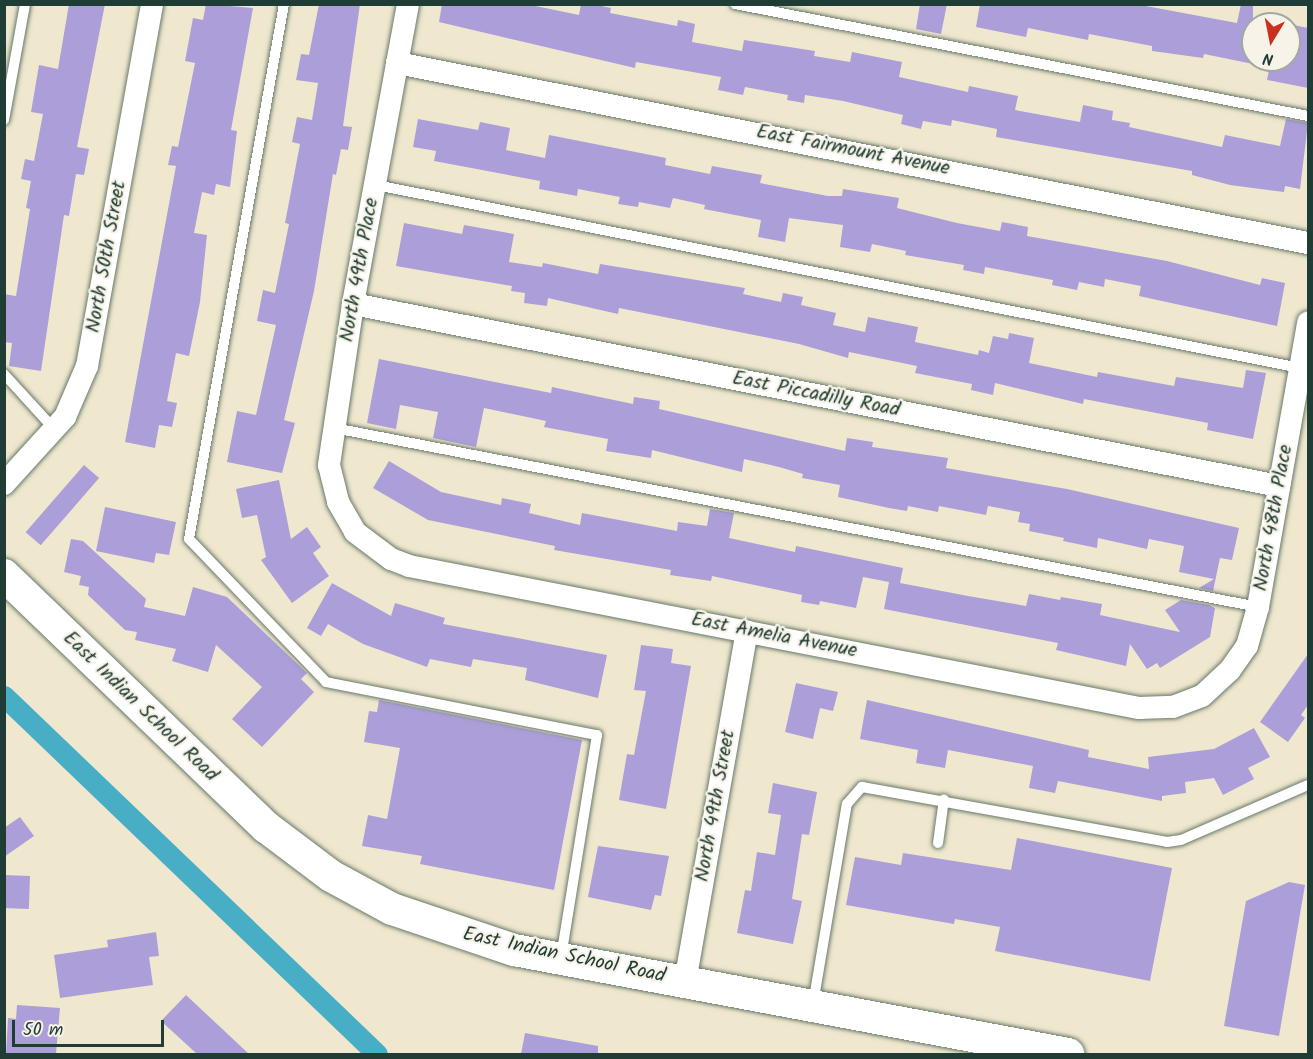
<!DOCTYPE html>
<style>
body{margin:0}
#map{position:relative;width:1313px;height:1059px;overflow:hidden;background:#efe8ce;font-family:Kalam,sans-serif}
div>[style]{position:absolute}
.canal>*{height:21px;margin:-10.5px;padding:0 10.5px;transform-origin:10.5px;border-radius:10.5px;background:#47aec6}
.building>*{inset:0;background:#ac9fd9;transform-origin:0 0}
.roads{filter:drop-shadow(0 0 2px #68796a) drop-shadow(0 0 2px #68796a)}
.service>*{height:10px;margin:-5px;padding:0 5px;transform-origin:5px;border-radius:5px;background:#fff}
.minor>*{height:22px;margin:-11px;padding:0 11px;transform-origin:11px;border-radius:11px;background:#fff}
.secondary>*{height:32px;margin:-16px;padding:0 16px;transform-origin:16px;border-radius:16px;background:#fff}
span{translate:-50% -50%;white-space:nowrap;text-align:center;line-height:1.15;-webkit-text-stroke:4.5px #f7f3e8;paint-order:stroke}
.street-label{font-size:20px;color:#1f3d34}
.frame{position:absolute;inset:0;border:6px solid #1f3d34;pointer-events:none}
.north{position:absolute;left:1241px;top:12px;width:60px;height:60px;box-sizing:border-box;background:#f7f3e8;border:2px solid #a1aaa0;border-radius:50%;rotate:190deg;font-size:16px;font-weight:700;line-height:24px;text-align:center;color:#1f3d34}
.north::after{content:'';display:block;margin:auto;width:21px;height:27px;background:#c8321e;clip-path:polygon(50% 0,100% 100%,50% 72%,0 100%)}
.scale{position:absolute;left:12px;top:1020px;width:152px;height:27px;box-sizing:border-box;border:3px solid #1f3d34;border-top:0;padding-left:8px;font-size:18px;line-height:21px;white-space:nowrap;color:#1f3d34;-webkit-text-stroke:4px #f7f3e8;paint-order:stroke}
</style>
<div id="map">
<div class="canal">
<div style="left:4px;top:696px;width:517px;rotate:43.82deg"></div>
</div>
<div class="building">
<div style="clip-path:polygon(69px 4px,105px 4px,77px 147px,89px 149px,84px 175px,76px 174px,69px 216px,64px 215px,41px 371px,9px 366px,12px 343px,4px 342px,4px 294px,16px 296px,30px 209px,26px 208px,31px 181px,21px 179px,25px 159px,34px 161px,43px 114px,31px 112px,39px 65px,58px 69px)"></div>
<div style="clip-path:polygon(206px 4px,253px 8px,231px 130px,237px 131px,230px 187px,216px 184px,214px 195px,202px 192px,194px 233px,207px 235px,200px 302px,189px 356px,176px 353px,167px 401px,177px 403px,172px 427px,159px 425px,155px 448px,125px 442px,176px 166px,168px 165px,172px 146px,178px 147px,195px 63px,185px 61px,193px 18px,203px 20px)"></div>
<div style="clip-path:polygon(319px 4px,360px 4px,343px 126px,352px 127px,348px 150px,341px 149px,336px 175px,333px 174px,314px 291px,284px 420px,295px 423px,282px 473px,227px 462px,237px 411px,256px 415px,276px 325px,257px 321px,263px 290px,275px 293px,289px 224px,285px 223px,300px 144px,292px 142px,297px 117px,312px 120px,318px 83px,296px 80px,301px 54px,309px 55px)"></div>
<div style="clip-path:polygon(442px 4px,526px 4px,579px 15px,581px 4px,592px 4px,611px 8px,610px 13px,677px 26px,678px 20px,695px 24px,692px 42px,742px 51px,744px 40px,815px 51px,814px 56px,850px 62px,852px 52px,902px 62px,899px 77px,968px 92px,969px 86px,1018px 96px,1015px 110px,1080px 122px,1083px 105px,1113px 111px,1112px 120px,1130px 123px,1129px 127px,1222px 147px,1225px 135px,1280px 146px,1286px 119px,1308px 123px,1300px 189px,1285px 186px,1284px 192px,1230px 185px,1192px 175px,1192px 171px,996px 137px,997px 129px,952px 120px,951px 126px,923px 121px,921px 129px,901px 124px,903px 115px,843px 101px,805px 95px,804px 103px,787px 100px,788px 95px,745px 87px,743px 95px,718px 90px,721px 77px,636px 62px,635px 68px,439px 22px)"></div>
<div style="clip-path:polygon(920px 4px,947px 4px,941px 34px,916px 29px)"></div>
<div style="clip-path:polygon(980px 4px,1135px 4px,1237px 23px,1241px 4px,1253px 4px,1253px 64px,1204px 54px,1203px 58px,1152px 51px,1152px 46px,1089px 34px,1088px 40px,1028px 28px,1026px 37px,976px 27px)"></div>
<div style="clip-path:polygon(1289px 24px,1308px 28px,1308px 88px,1267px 80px,1271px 60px,1289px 60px)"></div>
<div style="clip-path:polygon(418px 119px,478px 130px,480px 122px,510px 128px,506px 150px,545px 158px,549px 135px,666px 158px,665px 165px,710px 174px,712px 166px,762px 175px,760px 183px,828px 196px,842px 196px,843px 189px,899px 198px,897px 208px,957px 223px,1000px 231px,1002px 222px,1028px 227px,1027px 236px,1167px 261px,1260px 285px,1262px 278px,1285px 283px,1277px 326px,1139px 296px,1141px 286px,1105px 279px,1104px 287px,1079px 282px,1077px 290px,1052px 285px,1053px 280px,985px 267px,984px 274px,963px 270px,964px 265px,905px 255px,906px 251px,872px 244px,870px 252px,840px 247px,843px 225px,789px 218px,785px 242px,758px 237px,761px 220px,704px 209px,705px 205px,673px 198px,670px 208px,639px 202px,638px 207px,618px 204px,620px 197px,578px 189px,577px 196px,539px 189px,540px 181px,434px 161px,436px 151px,413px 147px)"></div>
<div style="clip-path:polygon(404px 223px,462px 234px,464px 225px,514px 234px,509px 262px,542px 267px,543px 263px,598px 274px,600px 264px,745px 288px,743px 294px,781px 302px,783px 293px,803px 297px,801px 305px,836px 313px,833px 325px,865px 332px,868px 317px,918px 327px,915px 342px,978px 355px,979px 350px,989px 353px,993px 336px,1008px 339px,1009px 333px,1034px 338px,1029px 363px,1097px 377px,1098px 372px,1174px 386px,1176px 377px,1243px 388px,1246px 370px,1266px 373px,1253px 439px,1207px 430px,1208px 423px,1084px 399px,1083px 404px,995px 383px,993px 395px,971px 390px,972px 384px,915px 373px,917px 366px,849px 352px,848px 358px,799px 344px,619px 308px,618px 314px,548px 298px,547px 306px,524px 303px,525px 293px,511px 291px,512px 286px,396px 266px)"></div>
<div style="clip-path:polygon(379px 359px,551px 393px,552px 387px,633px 404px,634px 397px,660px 401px,659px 409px,845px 451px,847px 438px,873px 442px,872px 447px,948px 458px,946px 468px,1067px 489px,1239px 528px,1232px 560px,1220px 558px,1213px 591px,1199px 588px,1214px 579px,1179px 572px,1184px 546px,1149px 539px,1147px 549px,1098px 538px,1097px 548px,1063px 541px,1064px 538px,1029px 531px,1030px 524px,1018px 522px,1020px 512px,988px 506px,986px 515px,939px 506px,938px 512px,908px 506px,907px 511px,889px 508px,838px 497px,840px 485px,802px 478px,803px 474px,779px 467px,744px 459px,742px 472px,652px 450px,651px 458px,606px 451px,608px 439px,544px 427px,546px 421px,484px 408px,476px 447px,433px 438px,438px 412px,400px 405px,396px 429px,367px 423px)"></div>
<div style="clip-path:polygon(389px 461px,441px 492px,501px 505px,502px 498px,531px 504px,529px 513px,580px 525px,582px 513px,677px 531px,678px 522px,707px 526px,710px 509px,734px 513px,729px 538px,795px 552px,796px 546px,903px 568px,900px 583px,968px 596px,1026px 606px,1029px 594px,1060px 600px,1061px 597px,1102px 604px,1100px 615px,1180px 632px,1165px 610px,1181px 600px,1209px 605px,1215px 608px,1210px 637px,1160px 668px,1157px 663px,1147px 669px,1130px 644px,1126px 666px,1056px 650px,1058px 643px,884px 609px,889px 582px,863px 577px,856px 608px,820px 601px,819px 605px,801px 602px,802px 595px,712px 576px,711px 581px,670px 575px,671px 570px,554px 550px,555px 546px,428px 520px,373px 488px)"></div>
<div style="left:84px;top:465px;width:20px;height:89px;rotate:41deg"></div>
<div style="clip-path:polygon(279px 480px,291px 539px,307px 527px,321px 547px,313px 553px,329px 576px,292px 603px,261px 560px,266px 557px,257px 515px,242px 518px,236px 489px)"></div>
<div style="clip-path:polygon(105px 507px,176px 522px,169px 555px,156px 553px,154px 563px,96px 551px)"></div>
<div style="clip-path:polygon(71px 539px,83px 541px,146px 599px,144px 607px,185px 616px,193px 587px,227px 597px,307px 673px,301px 679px,314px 692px,262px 747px,232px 719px,262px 687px,216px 645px,208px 672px,172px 661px,176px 649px,135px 640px,137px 632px,125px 630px,88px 595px,89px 587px,79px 585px,81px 576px,64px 572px)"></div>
<div style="clip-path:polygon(332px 583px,391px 616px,395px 603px,445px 618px,443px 624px,607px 655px,598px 698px,525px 680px,527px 668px,473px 659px,471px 667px,430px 659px,427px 667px,363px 644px,328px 624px,321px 636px,307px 628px)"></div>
<div style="clip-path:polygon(641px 645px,673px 649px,671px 663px,691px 666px,666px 809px,619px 800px,627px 754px,634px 755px,646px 691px,634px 690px)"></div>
<div style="clip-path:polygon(1308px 654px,1308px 705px,1301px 715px,1305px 718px,1288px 742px,1260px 722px)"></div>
<div style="clip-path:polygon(796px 683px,838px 692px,833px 711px,820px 708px,813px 739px,785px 732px)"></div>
<div style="clip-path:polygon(379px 700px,582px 740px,554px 890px,420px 864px,422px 856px,362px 846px,368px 815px,387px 819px,400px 748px,364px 742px,369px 711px,377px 712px)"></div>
<div style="clip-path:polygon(867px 700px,1089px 750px,1088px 757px,1149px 769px,1148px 757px,1214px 749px,1254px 728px,1270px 757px,1248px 768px,1254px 779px,1223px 795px,1214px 778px,1185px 782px,1186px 793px,1162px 796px,1162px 801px,1058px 781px,1055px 793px,1029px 788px,1033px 766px,948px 750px,945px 768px,916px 763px,918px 750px,860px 739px)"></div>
<div style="clip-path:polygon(773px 783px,817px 792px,809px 835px,802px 834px,792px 899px,802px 901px,793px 944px,737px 933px,745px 890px,751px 891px,757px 852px,775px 855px,781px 815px,768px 813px)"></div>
<div style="clip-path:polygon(20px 817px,34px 836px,4px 857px,4px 828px)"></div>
<div style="clip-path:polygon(1017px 838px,1172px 868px,1150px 981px,995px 951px,1000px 927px,955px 919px,954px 924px,846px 905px,855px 857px,901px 865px,903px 853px,1011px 870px)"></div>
<div style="clip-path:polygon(598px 846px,669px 856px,661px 896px,655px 895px,651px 910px,588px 897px)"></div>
<div style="left:4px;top:875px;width:26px;height:33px;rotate:2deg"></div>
<div style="clip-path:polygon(1289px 882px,1305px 885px,1279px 1036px,1224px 1026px,1246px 901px)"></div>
<div style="clip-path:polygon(156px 932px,159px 956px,149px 957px,153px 985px,60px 998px,54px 955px,108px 947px,107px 940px)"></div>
<div style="clip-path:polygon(186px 995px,249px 1054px,197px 1054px,161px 1021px)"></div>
<div style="clip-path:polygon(17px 1005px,60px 1008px,56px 1054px,6px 1054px,8px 1018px,16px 1019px)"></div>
<div style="clip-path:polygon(525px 1033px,598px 1046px,598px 1054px,521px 1054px)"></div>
</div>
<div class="roads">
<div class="service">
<div style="left:284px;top:4px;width:543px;rotate:100.07deg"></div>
<div style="left:189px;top:539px;width:198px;rotate:46.2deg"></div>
<div style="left:326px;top:682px;width:276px;rotate:11.1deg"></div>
<div style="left:597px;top:735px;width:225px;rotate:99.2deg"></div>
<div style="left:735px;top:4px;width:584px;rotate:11.06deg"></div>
<div style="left:4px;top:120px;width:118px;rotate:-79.7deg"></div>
<div style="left:376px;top:185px;width:942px;rotate:11.2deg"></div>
<div style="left:4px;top:374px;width:76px;rotate:47.7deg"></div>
<div style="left:334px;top:428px;width:941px;rotate:10.96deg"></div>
<div style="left:938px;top:843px;width:44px;rotate:-82.2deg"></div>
<div style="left:813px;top:1004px;width:203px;rotate:-80.4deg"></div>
<div style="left:847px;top:804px;width:23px;rotate:-49deg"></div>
<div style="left:862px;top:787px;width:310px;rotate:10.2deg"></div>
<div style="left:1167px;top:842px;width:14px;rotate:-8deg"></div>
<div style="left:1181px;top:840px;width:138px;rotate:-23.4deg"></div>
</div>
<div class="minor">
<div style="left:408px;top:4px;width:305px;rotate:100.4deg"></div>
<div style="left:353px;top:304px;width:163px;rotate:98.5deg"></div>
<div style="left:329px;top:465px;width:38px;rotate:76deg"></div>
<div style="left:338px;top:502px;width:34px;rotate:60deg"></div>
<div style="left:355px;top:532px;width:45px;rotate:36.9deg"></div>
<div style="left:391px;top:559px;width:19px;rotate:21deg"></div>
<div style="left:409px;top:566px;width:744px;rotate:11.01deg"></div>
<div style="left:1139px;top:708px;width:34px;rotate:-2deg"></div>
<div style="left:1173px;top:707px;width:31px;rotate:-21deg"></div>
<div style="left:1202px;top:696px;width:38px;rotate:-43deg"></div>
<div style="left:1230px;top:670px;width:29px;rotate:-55deg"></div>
<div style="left:1247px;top:646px;width:41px;rotate:-74.2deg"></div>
<div style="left:1258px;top:607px;width:289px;rotate:-80deg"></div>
<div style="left:397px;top:63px;width:929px;rotate:11.18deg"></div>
<div style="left:353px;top:304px;width:944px;rotate:11.12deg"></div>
<div style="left:4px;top:484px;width:91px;rotate:-47.7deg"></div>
<div style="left:65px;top:417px;width:56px;rotate:-66.7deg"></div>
<div style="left:87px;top:366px;width:368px;rotate:-79.8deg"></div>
<div style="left:685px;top:982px;width:356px;rotate:-80deg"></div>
</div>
<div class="secondary">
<div style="left:4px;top:575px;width:364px;rotate:43.9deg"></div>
<div style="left:266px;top:827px;width:81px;rotate:37deg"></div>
<div style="left:331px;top:876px;width:69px;rotate:28.4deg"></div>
<div style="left:392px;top:909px;width:129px;rotate:18.6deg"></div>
<div style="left:514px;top:950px;width:564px;rotate:10.63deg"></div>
</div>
</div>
<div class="street-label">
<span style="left:853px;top:151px;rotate:11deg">East Fairmount Avenue</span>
<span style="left:107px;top:257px;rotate:-80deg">North 50th Street</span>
<span style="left:360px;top:270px;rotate:-80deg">North 49th Place</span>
<span style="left:816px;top:395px;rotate:11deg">East Piccadilly Road</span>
<span style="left:1274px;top:518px;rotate:-80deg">North 48th Place</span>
<span style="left:774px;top:636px;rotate:11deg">East Amelia Avenue</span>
<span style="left:140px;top:707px;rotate:44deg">East Indian School Road</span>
<span style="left:716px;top:806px;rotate:-80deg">North 49th Street</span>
<span style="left:564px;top:956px;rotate:12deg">East Indian School Road</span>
</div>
<div class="frame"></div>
<div class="north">N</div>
<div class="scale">50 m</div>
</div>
